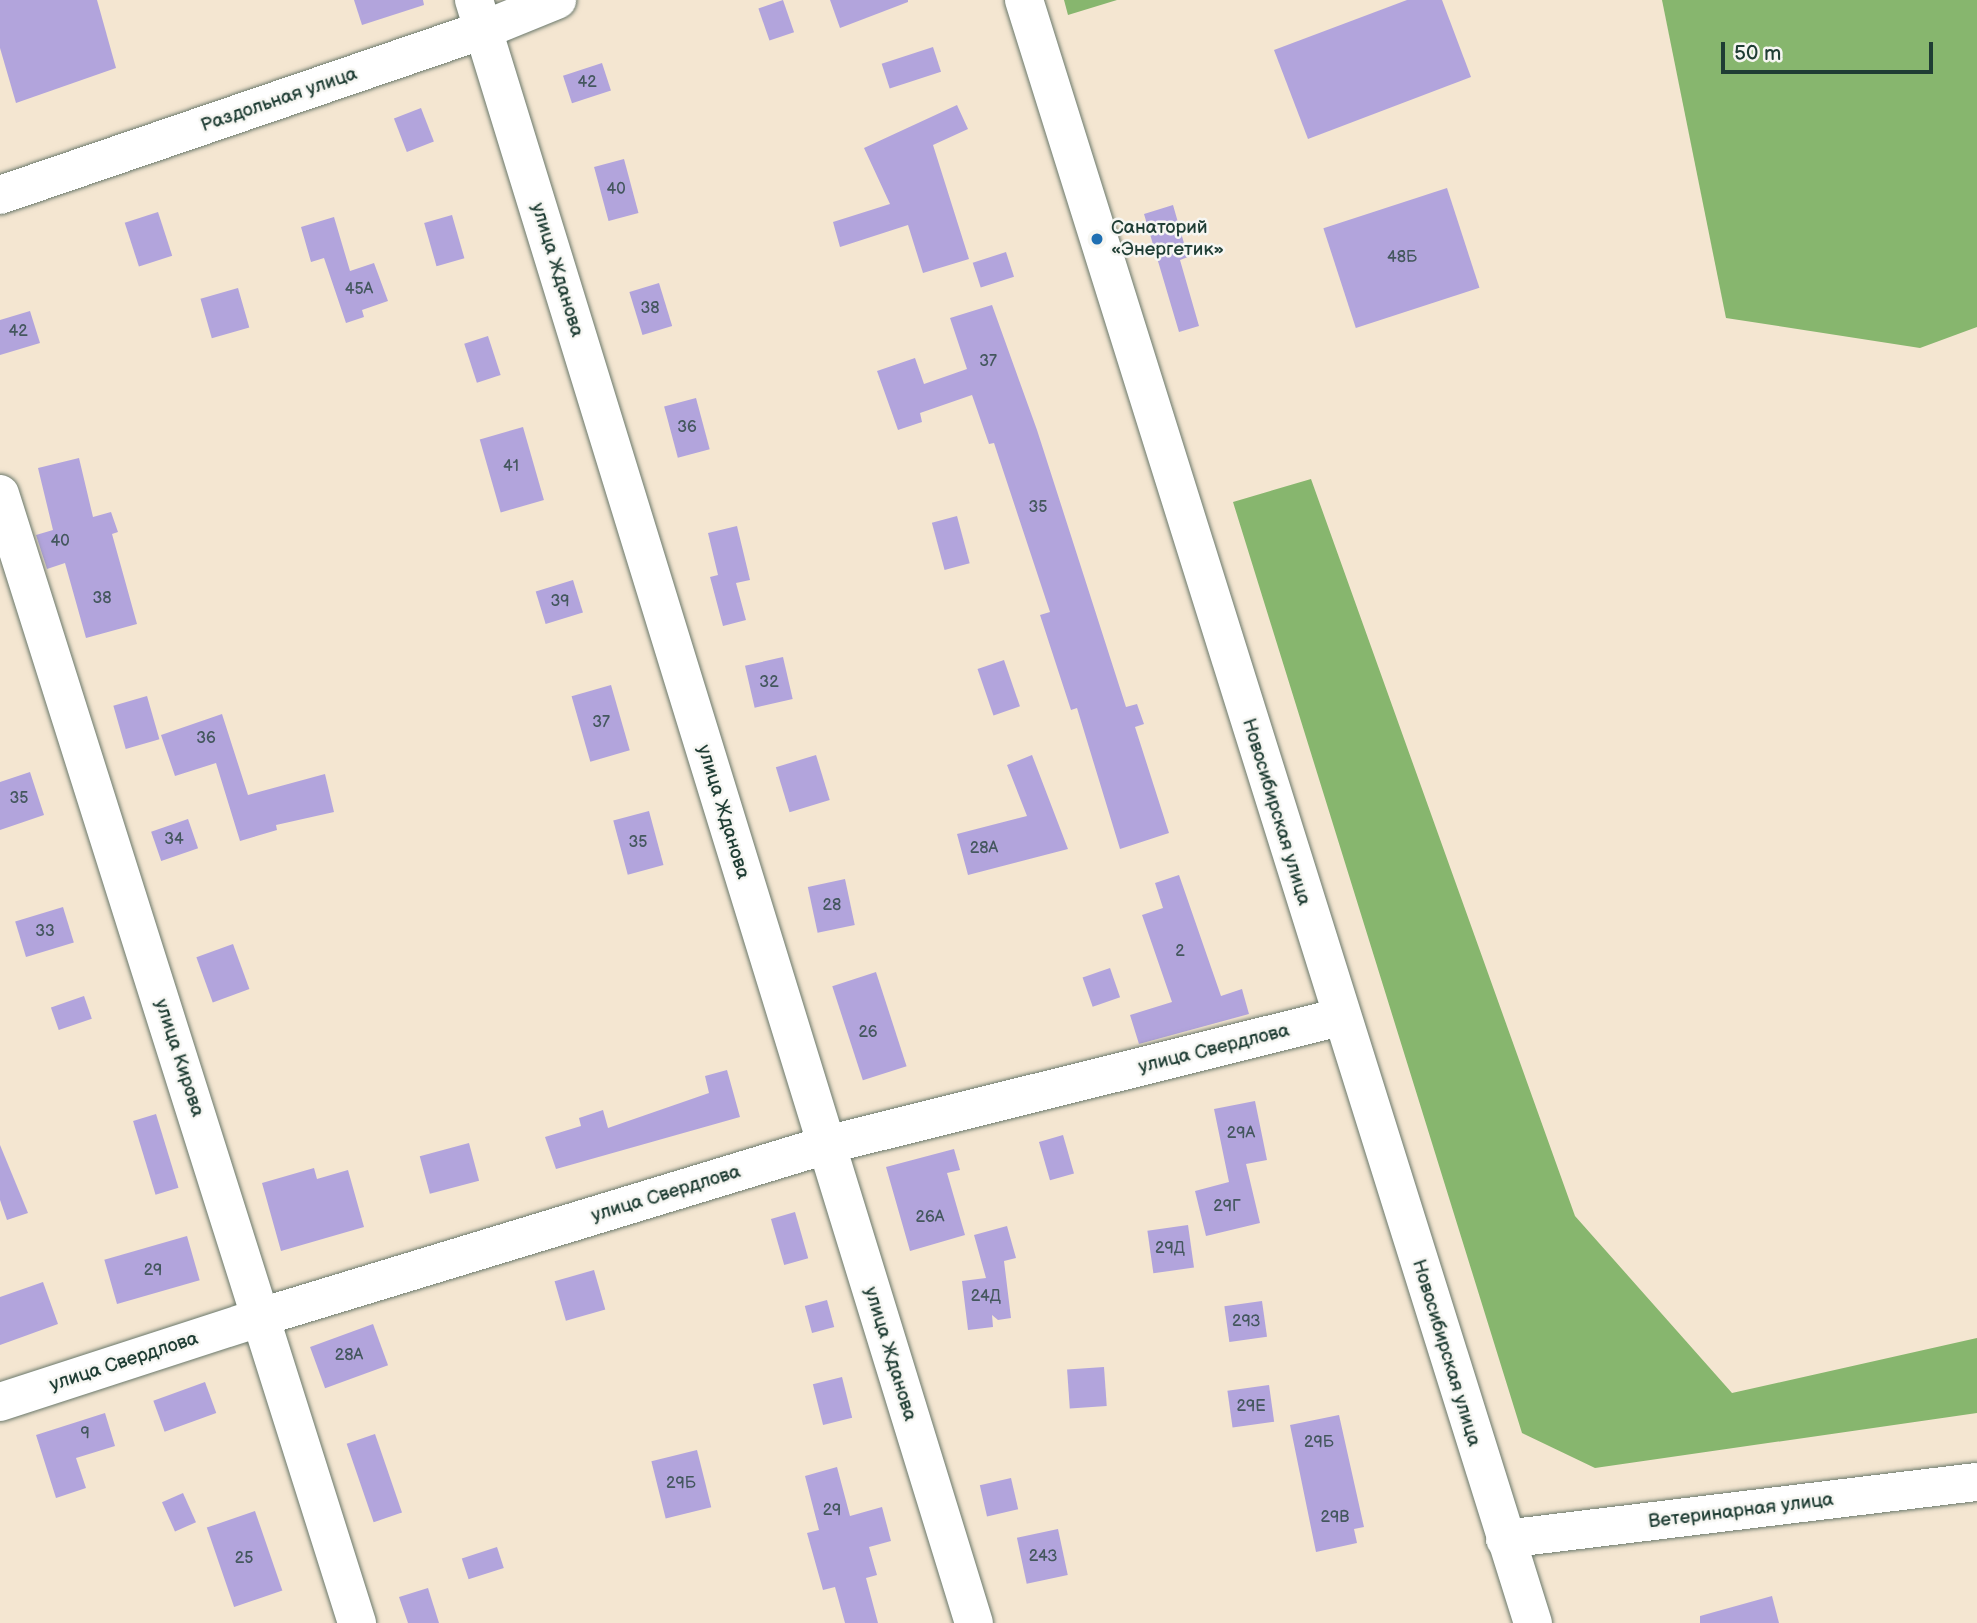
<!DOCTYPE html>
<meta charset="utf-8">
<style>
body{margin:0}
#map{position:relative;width:1977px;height:1623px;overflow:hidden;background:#f4e6d1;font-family:"Balsamiq Sans",sans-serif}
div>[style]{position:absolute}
.forest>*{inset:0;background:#87b66e}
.building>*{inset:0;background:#b2a4dc;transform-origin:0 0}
.roads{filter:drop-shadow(0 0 2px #6a786b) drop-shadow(0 0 2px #6a786b)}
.minor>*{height:38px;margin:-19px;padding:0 19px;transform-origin:19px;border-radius:19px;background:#fff}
.dots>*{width:19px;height:19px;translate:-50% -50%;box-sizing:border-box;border:4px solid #f6f6f2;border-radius:50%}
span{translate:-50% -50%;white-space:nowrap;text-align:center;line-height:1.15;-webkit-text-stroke:5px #f6f6f2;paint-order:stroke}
.number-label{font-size:16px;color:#44575e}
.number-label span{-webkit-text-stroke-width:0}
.street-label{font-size:19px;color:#1f3d34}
.poi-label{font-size:19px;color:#1f3d34}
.left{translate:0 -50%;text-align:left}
.scale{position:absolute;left:1721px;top:42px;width:212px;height:32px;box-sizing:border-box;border:4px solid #1f3d34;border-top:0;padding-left:9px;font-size:21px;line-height:24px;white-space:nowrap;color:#1f3d34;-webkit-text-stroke:5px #f6f6f2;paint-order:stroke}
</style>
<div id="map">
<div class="forest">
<div style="clip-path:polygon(1064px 0,1117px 0,1068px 15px)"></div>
<div style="clip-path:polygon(1662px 0,1977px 0,1977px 327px,1920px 348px,1726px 318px)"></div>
<div style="clip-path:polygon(1311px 479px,1575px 1216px,1732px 1393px,1977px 1338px,1977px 1413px,1595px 1468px,1522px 1433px,1233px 502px)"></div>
</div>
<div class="building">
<div style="clip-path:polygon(0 0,97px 0,116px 68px,16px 103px,0 48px)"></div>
<div style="clip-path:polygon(354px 0,423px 0,424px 5px,362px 25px)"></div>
<div style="left:783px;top:0;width:34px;height:26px;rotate:71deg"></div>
<div style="clip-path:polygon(830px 0,908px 0,908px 2px,840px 28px)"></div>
<div style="clip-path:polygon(1407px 0,1442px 0,1471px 77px,1308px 139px,1274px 50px)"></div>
<div style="left:933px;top:47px;width:26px;height:54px;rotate:72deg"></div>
<div style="left:602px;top:63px;width:29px;height:41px;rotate:72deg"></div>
<div style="clip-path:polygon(957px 105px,968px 129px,933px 145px,969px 259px,923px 273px,908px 225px,840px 247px,833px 222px,890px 204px,864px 148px)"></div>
<div style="left:421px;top:108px;width:36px;height:29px;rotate:69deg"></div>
<div style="left:624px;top:159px;width:56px;height:31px;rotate:75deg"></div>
<div style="left:1447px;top:188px;width:105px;height:130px;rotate:72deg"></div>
<div style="clip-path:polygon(1173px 205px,1188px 257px,1180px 260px,1199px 326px,1179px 332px,1144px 214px)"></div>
<div style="left:158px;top:212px;width:46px;height:35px;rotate:72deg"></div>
<div style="left:452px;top:215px;width:45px;height:29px;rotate:74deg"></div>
<div style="clip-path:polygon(334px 217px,350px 271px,374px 263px,388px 301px,362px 310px,364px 317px,346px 323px,324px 258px,311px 262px,301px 227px)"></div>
<div style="left:1006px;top:252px;width:26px;height:35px;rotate:72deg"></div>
<div style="left:659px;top:283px;width:45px;height:31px;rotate:73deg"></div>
<div style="left:238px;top:288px;width:41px;height:39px;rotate:74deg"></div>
<div style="clip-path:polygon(992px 305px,1037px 430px,1126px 707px,1137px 704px,1144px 724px,1135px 727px,1169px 833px,1120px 849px,1077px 708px,1071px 710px,1040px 615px,1050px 612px,994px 443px,989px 444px,972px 395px,920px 413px,922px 422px,898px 430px,877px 371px,915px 358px,924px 384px,967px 369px,950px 318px)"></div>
<div style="clip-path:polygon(30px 311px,40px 343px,0 355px,0 320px)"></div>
<div style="left:488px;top:336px;width:41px;height:25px;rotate:72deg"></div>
<div style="left:696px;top:398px;width:53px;height:33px;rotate:75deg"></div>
<div style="left:523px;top:427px;width:76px;height:45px;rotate:74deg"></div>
<div style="clip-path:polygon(79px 458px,93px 517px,111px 512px,118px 532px,112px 534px,137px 624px,86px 638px,65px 563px,47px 569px,36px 535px,53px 530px,38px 468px)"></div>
<div style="left:957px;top:516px;width:49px;height:26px;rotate:75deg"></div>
<div style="clip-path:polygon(737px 526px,750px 580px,736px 583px,746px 620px,723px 626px,710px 577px,718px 575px,708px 533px)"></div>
<div style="left:573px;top:580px;width:34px;height:39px;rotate:73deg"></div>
<div style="left:783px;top:657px;width:43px;height:39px;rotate:77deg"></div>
<div style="left:1004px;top:660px;width:49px;height:28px;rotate:71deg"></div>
<div style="left:611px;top:685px;width:68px;height:41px;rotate:74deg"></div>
<div style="left:147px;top:696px;width:45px;height:35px;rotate:74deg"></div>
<div style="clip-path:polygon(222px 714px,248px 795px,325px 774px,334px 812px,276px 825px,277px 830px,240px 841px,216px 763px,175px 776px,161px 735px)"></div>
<div style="left:816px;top:755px;width:47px;height:42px;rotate:73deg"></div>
<div style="clip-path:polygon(1032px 755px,1068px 849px,968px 875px,957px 834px,1027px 816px,1007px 765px)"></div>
<div style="clip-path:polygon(30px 772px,44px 815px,0 830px,0 782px)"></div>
<div style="left:649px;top:811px;width:56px;height:37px;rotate:75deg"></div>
<div style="left:188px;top:819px;width:31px;height:39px;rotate:71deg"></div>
<div style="clip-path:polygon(1179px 875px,1221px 996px,1242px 989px,1249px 1014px,1139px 1044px,1130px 1015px,1172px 1002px,1142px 915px,1163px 908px,1155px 883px)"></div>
<div style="left:845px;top:879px;width:47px;height:38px;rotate:78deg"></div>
<div style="left:63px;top:907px;width:37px;height:50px;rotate:73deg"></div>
<div style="left:233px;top:944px;width:48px;height:39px;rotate:70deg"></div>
<div style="left:1110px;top:968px;width:31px;height:29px;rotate:71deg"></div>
<div style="left:876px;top:972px;width:99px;height:46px;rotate:72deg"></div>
<div style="left:84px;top:996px;width:24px;height:35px;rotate:71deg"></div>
<div style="clip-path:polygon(727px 1070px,740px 1117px,556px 1169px,545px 1137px,581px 1126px,579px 1118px,603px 1110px,608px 1128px,709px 1093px,705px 1076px)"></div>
<div style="clip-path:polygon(1255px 1101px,1267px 1160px,1246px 1164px,1260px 1223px,1206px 1236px,1195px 1191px,1229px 1182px,1214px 1109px)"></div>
<div style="left:156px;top:1114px;width:77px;height:24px;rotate:73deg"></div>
<div style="left:1063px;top:1135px;width:40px;height:25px;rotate:74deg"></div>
<div style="left:469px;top:1143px;width:39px;height:51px;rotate:75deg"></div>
<div style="clip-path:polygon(0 1145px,28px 1213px,7px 1220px,0 1200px)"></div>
<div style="clip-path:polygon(954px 1149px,960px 1170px,947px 1173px,965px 1235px,910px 1251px,886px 1167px)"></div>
<div style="clip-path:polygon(314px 1168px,317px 1179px,348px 1170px,364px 1227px,281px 1251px,262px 1183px)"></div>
<div style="left:795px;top:1212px;width:48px;height:25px;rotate:74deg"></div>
<div style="left:1188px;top:1225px;width:43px;height:41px;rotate:82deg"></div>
<div style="clip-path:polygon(1007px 1226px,1016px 1258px,1004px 1261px,1011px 1318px,998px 1320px,992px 1315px,993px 1327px,968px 1330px,962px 1281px,986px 1278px,974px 1235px)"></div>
<div style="left:187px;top:1236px;width:46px;height:86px;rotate:74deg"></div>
<div style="left:594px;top:1270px;width:41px;height:41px;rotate:74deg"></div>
<div style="clip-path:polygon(43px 1282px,58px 1324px,0 1345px,0 1297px)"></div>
<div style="left:827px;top:1300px;width:28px;height:23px;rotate:75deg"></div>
<div style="left:1262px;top:1301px;width:36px;height:38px;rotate:82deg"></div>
<div style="left:373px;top:1324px;width:44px;height:67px;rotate:70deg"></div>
<div style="left:1104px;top:1367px;width:39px;height:37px;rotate:86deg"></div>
<div style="left:842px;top:1377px;width:42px;height:30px;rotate:76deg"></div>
<div style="left:205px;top:1382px;width:33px;height:55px;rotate:70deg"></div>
<div style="left:1269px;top:1385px;width:37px;height:42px;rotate:82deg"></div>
<div style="clip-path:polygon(105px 1413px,115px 1446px,76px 1458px,86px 1488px,56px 1498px,36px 1435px)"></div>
<div style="clip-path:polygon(1339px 1415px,1364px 1527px,1354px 1529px,1357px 1543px,1316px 1552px,1290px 1425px)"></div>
<div style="left:375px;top:1434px;width:83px;height:30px;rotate:71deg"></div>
<div style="left:697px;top:1450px;width:59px;height:47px;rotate:76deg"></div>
<div style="clip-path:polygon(837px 1467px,850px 1516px,882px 1507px,891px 1541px,869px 1547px,877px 1575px,866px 1578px,878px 1623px,845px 1623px,835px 1587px,823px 1590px,807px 1533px,819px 1530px,805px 1476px)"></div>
<div style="left:1011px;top:1478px;width:32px;height:32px;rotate:77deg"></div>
<div style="left:183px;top:1493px;width:32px;height:23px;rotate:66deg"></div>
<div style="left:255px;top:1511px;width:84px;height:51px;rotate:71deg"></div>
<div style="left:1058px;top:1529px;width:47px;height:42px;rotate:78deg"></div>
<div style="left:497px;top:1547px;width:22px;height:37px;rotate:72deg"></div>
<div style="clip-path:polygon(428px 1588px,439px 1623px,408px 1623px,399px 1597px)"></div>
<div style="clip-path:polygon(1772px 1596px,1779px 1623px,1700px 1623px,1700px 1616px)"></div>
</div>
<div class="roads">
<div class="minor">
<div style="left:474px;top:0;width:1698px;rotate:72.88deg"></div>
<div style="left:1024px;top:0;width:1701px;rotate:72.59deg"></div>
<div style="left:0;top:195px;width:510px;rotate:-18.86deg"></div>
<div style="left:483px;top:30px;width:80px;rotate:-22.1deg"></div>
<div style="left:0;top:494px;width:1184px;rotate:72.45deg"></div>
<div style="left:0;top:1402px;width:274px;rotate:-18deg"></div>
<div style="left:261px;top:1317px;width:591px;rotate:-16.93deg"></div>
<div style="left:826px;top:1145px;width:530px;rotate:-13.98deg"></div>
<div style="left:1505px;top:1539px;width:475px;rotate:-6.9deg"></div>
</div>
</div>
<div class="dots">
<div style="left:1097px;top:239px;background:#1f6fb2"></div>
</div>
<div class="number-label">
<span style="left:587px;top:83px">42</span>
<span style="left:616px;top:190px">40</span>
<span style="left:1402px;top:258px">48Б</span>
<span style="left:359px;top:290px">45А</span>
<span style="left:650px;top:309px">38</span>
<span style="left:18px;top:332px">42</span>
<span style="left:988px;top:362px">37</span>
<span style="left:687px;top:428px">36</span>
<span style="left:511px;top:467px">41</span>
<span style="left:1038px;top:508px">35</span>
<span style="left:60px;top:542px">40</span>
<span style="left:102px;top:599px">38</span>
<span style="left:560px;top:602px">39</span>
<span style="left:769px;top:683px">32</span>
<span style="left:601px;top:723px">37</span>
<span style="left:206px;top:739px">36</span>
<span style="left:19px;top:799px">35</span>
<span style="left:174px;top:840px">34</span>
<span style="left:638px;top:843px">35</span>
<span style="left:984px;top:849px">28А</span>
<span style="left:832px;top:906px">28</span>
<span style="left:45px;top:932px">33</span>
<span style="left:1180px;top:952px">2</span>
<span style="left:868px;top:1033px">26</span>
<span style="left:1241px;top:1134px">29А</span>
<span style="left:1227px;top:1207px">29Г</span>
<span style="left:930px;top:1218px">26А</span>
<span style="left:1170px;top:1249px">29Д</span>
<span style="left:153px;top:1271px">29</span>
<span style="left:986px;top:1297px">24Д</span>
<span style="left:1246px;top:1322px">29З</span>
<span style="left:349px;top:1356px">28А</span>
<span style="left:1251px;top:1407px">29Е</span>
<span style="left:85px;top:1434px">9</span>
<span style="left:1319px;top:1443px">29Б</span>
<span style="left:681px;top:1484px">29Б</span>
<span style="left:832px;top:1511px">29</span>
<span style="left:1335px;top:1518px">29В</span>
<span style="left:1043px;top:1557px">24З</span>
<span style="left:244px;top:1559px">25</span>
</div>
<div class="street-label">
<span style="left:279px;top:100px;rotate:-19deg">Раздольная улица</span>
<span style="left:557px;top:270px;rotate:73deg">улица Жданова</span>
<span style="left:723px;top:812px;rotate:73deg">улица Жданова</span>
<span style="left:1276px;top:812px;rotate:73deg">Новосибирская улица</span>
<span style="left:1214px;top:1049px;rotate:-14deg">улица Свердлова</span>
<span style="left:179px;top:1058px;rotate:72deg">улица Кирова</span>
<span style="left:666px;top:1194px;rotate:-17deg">улица Свердлова</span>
<span style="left:1446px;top:1353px;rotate:73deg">Новосибирская улица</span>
<span style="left:890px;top:1354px;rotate:73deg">улица Жданова</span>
<span style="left:124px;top:1362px;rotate:-18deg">улица Свердлова</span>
<span style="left:1741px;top:1511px;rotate:-7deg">Ветеринарная улица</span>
</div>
<div class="poi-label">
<span class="left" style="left:1111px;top:239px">Санаторий<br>«Энергетик»</span>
</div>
<div class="scale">50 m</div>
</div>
